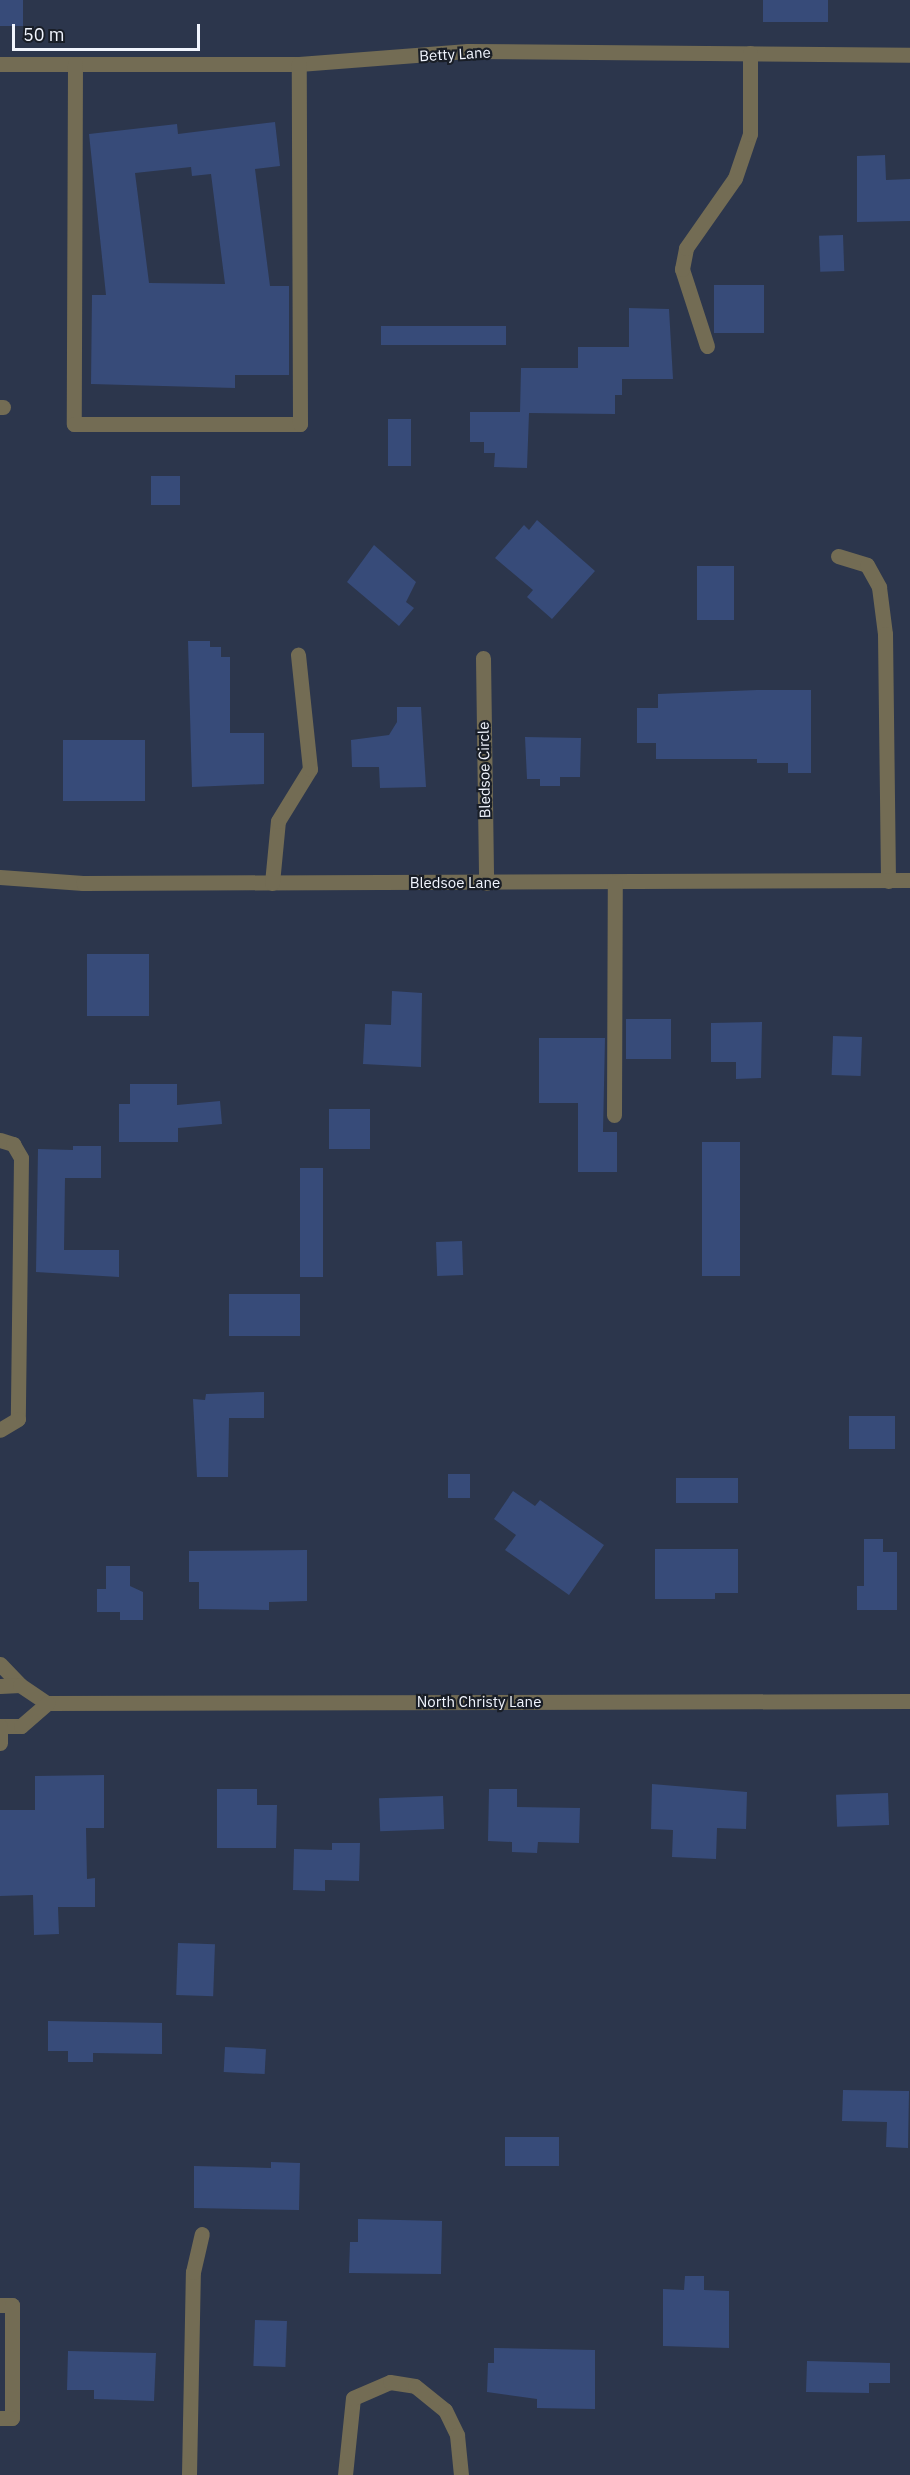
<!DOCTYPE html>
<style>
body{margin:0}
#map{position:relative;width:910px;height:2475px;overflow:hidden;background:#2c364c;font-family:"IBM Plex Sans",sans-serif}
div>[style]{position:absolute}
.building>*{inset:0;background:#374b79;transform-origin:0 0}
.minor>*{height:15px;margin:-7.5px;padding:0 7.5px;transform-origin:7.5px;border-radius:7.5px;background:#736c54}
span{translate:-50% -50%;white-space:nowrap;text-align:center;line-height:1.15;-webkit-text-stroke:4.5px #191e27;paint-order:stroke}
.street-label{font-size:15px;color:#f1f5fe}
.scale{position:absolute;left:12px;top:24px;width:188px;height:27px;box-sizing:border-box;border:3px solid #f1f5fe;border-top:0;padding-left:8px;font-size:18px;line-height:21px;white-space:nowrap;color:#f1f5fe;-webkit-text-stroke:4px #191e27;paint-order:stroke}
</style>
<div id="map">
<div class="building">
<div style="left:0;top:0;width:23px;height:26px"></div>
<div style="left:763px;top:0;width:65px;height:22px"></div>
<div style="clip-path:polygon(evenodd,275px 122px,280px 166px,255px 169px,270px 286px,289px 286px,289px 375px,235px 375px,235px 388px,91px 384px,92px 295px,106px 295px,89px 134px,177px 124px,178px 134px,275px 122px,191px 167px,192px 176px,211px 174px,225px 284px,149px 283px,135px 173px,191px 167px)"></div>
<div style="clip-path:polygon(885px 155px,886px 180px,910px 179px,910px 221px,857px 222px,857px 156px)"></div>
<div style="left:843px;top:235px;width:36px;height:24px;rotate:88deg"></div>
<div style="left:764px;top:285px;width:48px;height:50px;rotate:90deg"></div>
<div style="clip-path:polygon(629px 308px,669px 309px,673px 379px,622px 379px,622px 395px,615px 395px,615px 414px,529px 413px,527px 468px,494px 467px,495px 453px,484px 453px,484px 442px,470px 442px,470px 412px,520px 412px,521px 368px,578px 368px,578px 347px,629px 347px)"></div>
<div style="left:381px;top:326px;width:125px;height:19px"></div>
<div style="left:388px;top:419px;width:23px;height:47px"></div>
<div style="left:151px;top:476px;width:29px;height:29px"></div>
<div style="clip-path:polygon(537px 520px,595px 571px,552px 619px,527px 597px,533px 590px,495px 558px,524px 525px,529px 530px)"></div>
<div style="clip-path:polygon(374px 545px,416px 582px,406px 602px,414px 608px,399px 626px,347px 582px)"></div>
<div style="left:697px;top:566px;width:37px;height:54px"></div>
<div style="clip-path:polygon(188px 641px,210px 641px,210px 647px,221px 647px,221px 657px,230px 657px,230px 733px,264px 733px,264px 784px,192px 787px)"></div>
<div style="clip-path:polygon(757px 690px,811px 690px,811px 773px,788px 773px,788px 763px,757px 763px,757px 759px,656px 759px,656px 743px,637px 743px,637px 708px,658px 708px,658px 694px)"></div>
<div style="clip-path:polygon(397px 707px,421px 707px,426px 787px,380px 788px,379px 767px,352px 767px,351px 740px,389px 735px,397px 722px)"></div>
<div style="clip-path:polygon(525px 737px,581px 738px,580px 777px,560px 777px,560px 786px,540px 786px,540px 779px,527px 779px)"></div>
<div style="left:63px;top:740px;width:82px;height:61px"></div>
<div style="left:87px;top:954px;width:62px;height:62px"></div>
<div style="clip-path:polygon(392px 991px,422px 993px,421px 1067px,363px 1064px,365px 1024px,391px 1025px)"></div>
<div style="left:626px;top:1019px;width:45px;height:40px"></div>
<div style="clip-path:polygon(762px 1022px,761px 1078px,736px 1079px,736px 1062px,711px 1062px,711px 1023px)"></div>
<div style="left:833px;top:1036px;width:29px;height:39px;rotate:2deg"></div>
<div style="clip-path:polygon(539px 1038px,605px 1038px,603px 1132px,617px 1132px,617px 1172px,578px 1172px,578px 1103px,539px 1103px)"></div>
<div style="clip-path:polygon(130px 1084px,177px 1084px,177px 1105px,220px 1101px,222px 1124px,178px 1128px,178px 1142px,119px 1142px,119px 1104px,130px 1104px)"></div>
<div style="left:329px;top:1109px;width:41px;height:40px"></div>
<div style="left:702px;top:1142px;width:38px;height:134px"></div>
<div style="clip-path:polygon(73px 1146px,101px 1146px,101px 1178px,65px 1178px,64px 1250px,119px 1250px,119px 1277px,36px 1272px,38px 1149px,73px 1150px)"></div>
<div style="left:300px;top:1168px;width:23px;height:109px"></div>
<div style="left:462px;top:1241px;width:34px;height:26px;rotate:88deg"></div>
<div style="left:229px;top:1294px;width:71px;height:42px"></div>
<div style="clip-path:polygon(264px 1392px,264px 1418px,229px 1418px,228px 1477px,197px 1477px,193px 1399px,205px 1400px,206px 1394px)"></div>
<div style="left:849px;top:1416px;width:46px;height:33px"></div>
<div style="left:448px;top:1474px;width:22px;height:24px"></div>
<div style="left:676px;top:1478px;width:62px;height:25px"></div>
<div style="clip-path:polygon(513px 1491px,535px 1506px,540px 1500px,604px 1545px,569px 1595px,505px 1550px,516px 1535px,494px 1519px)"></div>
<div style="clip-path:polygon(864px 1539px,883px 1539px,883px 1552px,897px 1552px,897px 1610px,857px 1610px,857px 1586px,864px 1586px)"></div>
<div style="clip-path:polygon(655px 1549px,738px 1549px,738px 1593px,715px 1593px,715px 1599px,655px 1599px)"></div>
<div style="clip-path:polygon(307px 1550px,307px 1601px,269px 1602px,269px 1610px,199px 1609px,199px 1582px,189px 1582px,189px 1551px)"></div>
<div style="clip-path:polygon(106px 1566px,130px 1566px,130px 1586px,143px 1592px,143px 1620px,120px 1620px,120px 1612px,97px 1612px,97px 1589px,106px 1589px)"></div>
<div style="clip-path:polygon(104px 1775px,104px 1828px,86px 1828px,87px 1879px,95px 1878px,95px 1907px,58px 1907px,59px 1934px,34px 1935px,33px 1895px,0 1896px,0 1810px,35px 1810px,35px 1776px)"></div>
<div style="clip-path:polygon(652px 1784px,747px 1792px,746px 1829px,717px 1828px,716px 1859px,672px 1857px,673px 1830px,651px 1829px)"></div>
<div style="clip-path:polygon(217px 1789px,257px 1789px,257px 1805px,277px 1805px,276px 1848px,217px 1848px)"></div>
<div style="clip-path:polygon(489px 1789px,517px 1789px,517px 1807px,580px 1808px,579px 1843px,538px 1842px,537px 1853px,512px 1852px,512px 1842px,488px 1841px)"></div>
<div style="left:888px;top:1793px;width:32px;height:52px;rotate:88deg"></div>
<div style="left:443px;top:1796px;width:33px;height:64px;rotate:88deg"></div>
<div style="clip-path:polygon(332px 1843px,360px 1843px,359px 1881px,325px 1880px,325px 1891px,293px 1890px,294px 1849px,332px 1850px)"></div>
<div style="left:178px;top:1943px;width:37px;height:52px;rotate:2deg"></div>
<div style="clip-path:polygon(48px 2021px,162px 2023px,162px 2054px,93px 2053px,93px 2062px,68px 2062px,68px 2051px,48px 2051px)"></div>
<div style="left:225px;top:2047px;width:41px;height:25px;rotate:3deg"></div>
<div style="clip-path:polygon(843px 2090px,909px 2091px,908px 2148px,886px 2147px,887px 2122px,842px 2121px)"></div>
<div style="left:559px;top:2137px;width:29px;height:54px;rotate:90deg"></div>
<div style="clip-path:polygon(271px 2162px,300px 2163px,299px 2210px,194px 2208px,194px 2166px,271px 2168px)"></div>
<div style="clip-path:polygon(358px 2219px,442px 2221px,441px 2274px,349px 2273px,350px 2242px,358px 2242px)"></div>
<div style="clip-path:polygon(685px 2276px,704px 2276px,704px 2290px,729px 2291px,729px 2348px,663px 2346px,663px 2289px,684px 2290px)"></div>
<div style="left:255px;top:2320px;width:32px;height:46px;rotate:2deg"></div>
<div style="clip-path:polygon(494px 2348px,595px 2350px,595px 2409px,537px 2408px,537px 2399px,487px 2392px,488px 2363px,494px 2363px)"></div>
<div style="clip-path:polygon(68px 2351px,156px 2353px,154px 2401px,94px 2399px,94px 2390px,67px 2390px)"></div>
<div style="clip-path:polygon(807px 2361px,890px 2363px,890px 2383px,869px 2383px,869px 2393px,806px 2392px)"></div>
</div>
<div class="minor">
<div style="left:0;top:64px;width:299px"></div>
<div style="left:299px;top:64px;width:169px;rotate:-4.4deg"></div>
<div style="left:468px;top:51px;width:442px;rotate:0.5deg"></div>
<div style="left:75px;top:64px;width:360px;rotate:90.2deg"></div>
<div style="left:74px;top:424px;width:226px"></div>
<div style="left:300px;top:424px;width:360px;rotate:-90.2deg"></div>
<div style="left:707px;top:346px;width:81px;rotate:-108deg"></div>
<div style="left:682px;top:269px;width:21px;rotate:-79deg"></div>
<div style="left:686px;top:248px;width:85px;rotate:-55deg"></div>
<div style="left:735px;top:178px;width:46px;rotate:-71.2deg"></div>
<div style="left:750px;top:134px;width:81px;rotate:-90deg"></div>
<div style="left:0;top:407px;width:3px"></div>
<div style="left:838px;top:556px;width:30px;rotate:17deg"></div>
<div style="left:867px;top:565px;width:25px;rotate:61deg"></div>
<div style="left:879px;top:587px;width:47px;rotate:82.7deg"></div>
<div style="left:885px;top:634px;width:247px;rotate:89.3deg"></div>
<div style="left:483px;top:658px;width:225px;rotate:89.2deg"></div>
<div style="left:0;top:877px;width:83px;rotate:4.1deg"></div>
<div style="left:83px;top:883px;width:827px;rotate:-0.21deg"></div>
<div style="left:272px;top:883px;width:62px;rotate:-84.5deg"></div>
<div style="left:278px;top:821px;width:61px;rotate:-58.4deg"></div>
<div style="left:310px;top:769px;width:115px;rotate:-96deg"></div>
<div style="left:614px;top:1115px;width:233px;rotate:-89.8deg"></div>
<div style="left:0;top:1140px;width:14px;rotate:17deg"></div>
<div style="left:13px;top:1144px;width:16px;rotate:60deg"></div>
<div style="left:21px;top:1158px;width:261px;rotate:90.7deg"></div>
<div style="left:18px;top:1419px;width:21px;rotate:149deg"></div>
<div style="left:0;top:1664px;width:29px;rotate:46deg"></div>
<div style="left:0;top:1686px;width:20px;rotate:-3deg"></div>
<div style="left:20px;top:1685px;width:32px;rotate:34deg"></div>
<div style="left:47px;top:1703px;width:863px;rotate:-0.13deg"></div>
<div style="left:0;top:1726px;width:21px"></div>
<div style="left:21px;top:1726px;width:35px;rotate:-41deg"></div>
<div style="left:0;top:1743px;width:17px;rotate:-90deg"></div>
<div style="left:0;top:2305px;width:12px"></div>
<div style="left:12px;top:2305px;width:113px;rotate:90deg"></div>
<div style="left:12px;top:2418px;width:12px;rotate:180deg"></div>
<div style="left:189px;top:2475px;width:203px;rotate:-88.9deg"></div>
<div style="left:193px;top:2272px;width:39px;rotate:-77deg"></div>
<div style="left:345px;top:2475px;width:77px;rotate:-84.1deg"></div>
<div style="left:353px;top:2398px;width:40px;rotate:-23.4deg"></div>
<div style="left:390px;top:2382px;width:25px;rotate:9deg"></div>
<div style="left:415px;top:2386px;width:38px;rotate:39deg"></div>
<div style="left:445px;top:2410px;width:28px;rotate:64deg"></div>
<div style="left:457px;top:2435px;width:40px;rotate:84.3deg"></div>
</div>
<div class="street-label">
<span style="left:455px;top:54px;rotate:-3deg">Betty Lane</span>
<span style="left:484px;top:770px;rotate:-91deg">Bledsoe Circle</span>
<span style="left:455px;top:883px">Bledsoe Lane</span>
<span style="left:479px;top:1702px">North Christy Lane</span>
</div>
<div class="scale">50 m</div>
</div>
